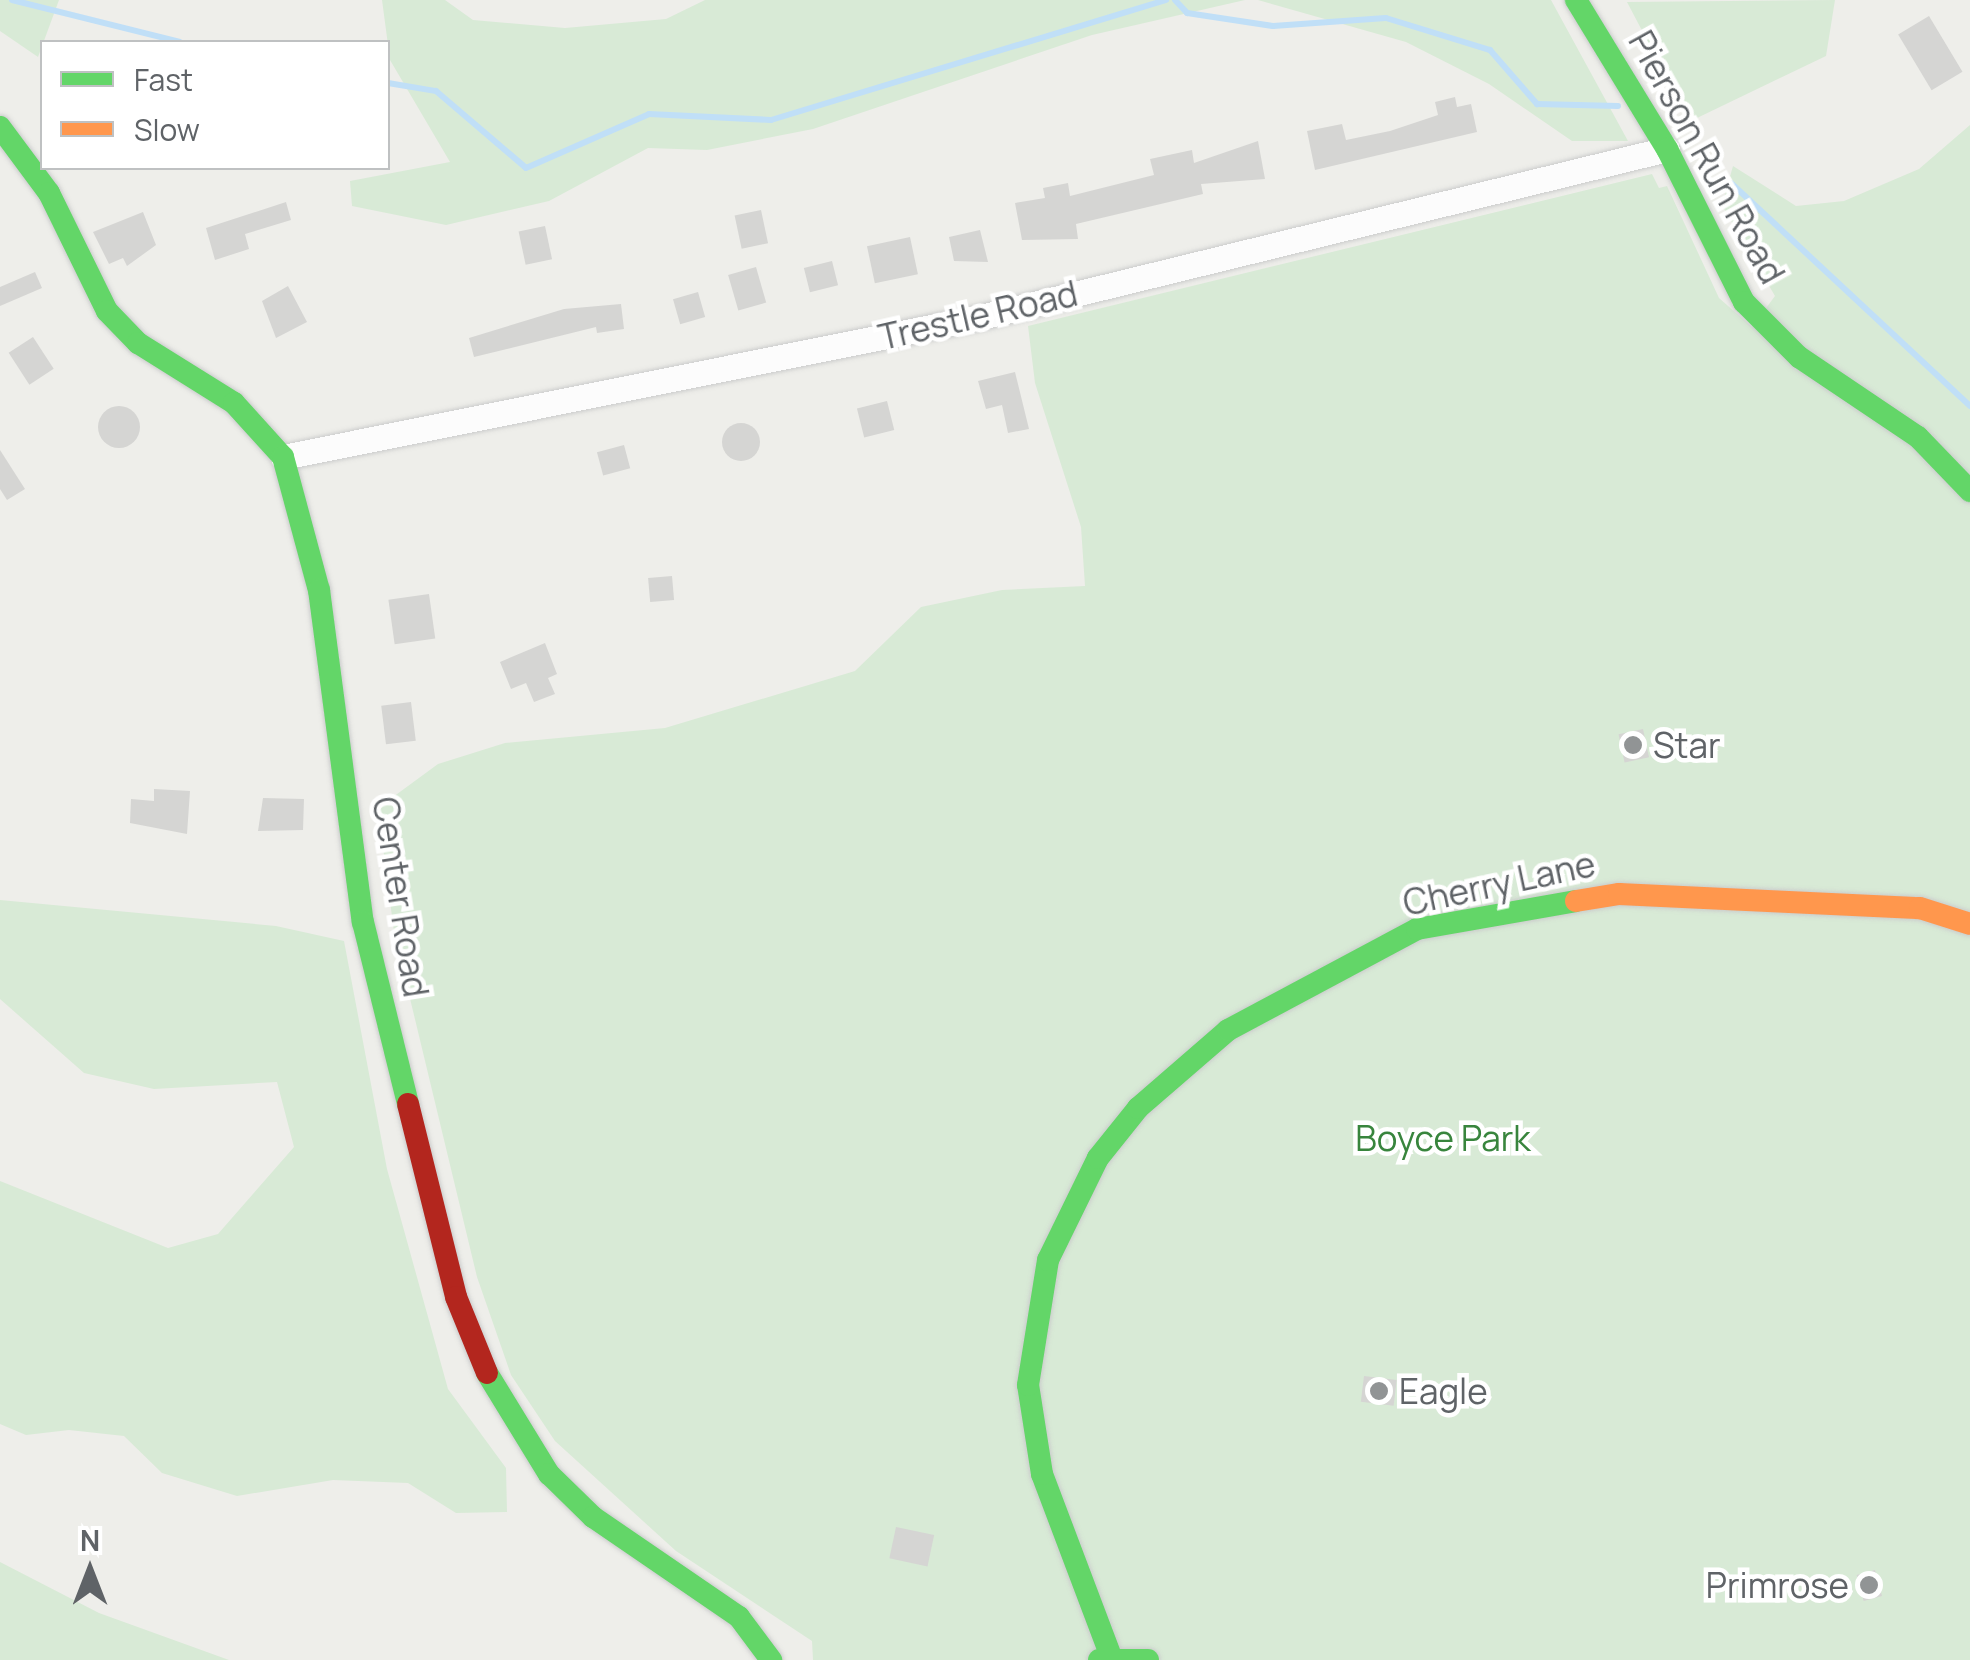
<!DOCTYPE html>
<style>
body{margin:0}
#map{position:relative;width:1970px;height:1660px;overflow:hidden;background:#eeeeea;font-family:Manrope,sans-serif}
div>[style]{position:absolute}
.green>*{inset:0;background:#d8ead6}
.stream>*{height:6px;margin:-3px;padding:0 3px;transform-origin:3px;border-radius:3px;background:#c0dff7}
.building>*{inset:0;background:#d5d5d3;transform-origin:0 0}
.round{border-radius:50%}
.roads{filter:drop-shadow(0 0 2px #cbcccc) drop-shadow(0 0 2px #cbcccc)}
.street>*{height:25px;margin:-12.5px;padding:0 12.5px;transform-origin:12.5px;border-radius:12.5px;background:#fcfcfc}
.fast>*{height:22px;margin:-11px;padding:0 11px;transform-origin:11px;border-radius:11px;background:#63d668}
.slow>*{height:22px;margin:-11px;padding:0 11px;transform-origin:11px;border-radius:11px;background:#ff974d}
.jam>*{height:22px;margin:-11px;padding:0 11px;transform-origin:11px;border-radius:11px;background:#b3261e}
.dots>*{width:28px;height:28px;translate:-50% -50%;box-sizing:border-box;border:5px solid #fff;border-radius:50%}
span{translate:-50% -50%;white-space:nowrap;text-align:center;line-height:1.15;-webkit-text-stroke:9px #fff;paint-order:stroke}
.street-label{font-size:35px;color:#5f6367}
.poi-label{font-size:35px;color:#5f6367}
.left{translate:0 -50%;text-align:left}
.right{translate:-100% -50%;text-align:right}
.park-label{font-size:35px;color:#38853d}
.legend{position:absolute;left:40px;top:40px;width:350px;height:130px;box-sizing:border-box;background:#fff;border:2px solid #bfc1c2;margin:0;padding:12px 18px;list-style:none;font-size:30px;color:#5f6367}
.legend li{display:flex;align-items:center;gap:20px;height:50px}
.legend b{width:50px;border:2px solid #bfc1c2}
.north{position:absolute;left:40px;top:1520px;width:100px;height:100px;-webkit-text-stroke:8px #fff;paint-order:stroke;rotate:0deg;font-size:28px;font-weight:700;line-height:40px;text-align:center;color:#5f6367}
.north::after{content:'';display:block;margin:auto;width:35px;height:45px;background:#5f6367;clip-path:polygon(50% 0,100% 100%,50% 72%,0 100%)}
</style>
<div id="map">
<div class="green">
<div style="clip-path:polygon(0 0,59px 0,38px 57px,0 31px)"></div>
<div style="clip-path:polygon(382px 0,445px 0,473px 20px,565px 28px,666px 19px,705px 0,1245px 0,1092px 35px,813px 129px,707px 150px,648px 148px,549px 201px,446px 225px,352px 206px,350px 181px,450px 162px,390px 60px)"></div>
<div style="clip-path:polygon(1258px 0,1551px 0,1628px 141px,1572px 141px,1489px 84px,1406px 42px)"></div>
<div style="clip-path:polygon(1835px 0,1826px 56px,1697px 118px,1680px 103px,1627px 2px)"></div>
<div style="clip-path:polygon(1970px 125px,1970px 1660px,813px 1660px,812px 1641px,676px 1551px,555px 1441px,511px 1375px,477px 1277px,394px 932px,378px 808px,438px 764px,505px 743px,665px 728px,855px 671px,921px 607px,1002px 590px,1085px 586px,1081px 527px,1035px 383px,1028px 326px,1652px 174px,1659px 188px,1667px 186px,1719px 298px,1752px 327px,1775px 296px,1722px 205px,1733px 166px,1796px 206px,1844px 201px,1919px 169px)"></div>
<div style="clip-path:polygon(0 900px,276px 926px,344px 941px,387px 1169px,448px 1389px,506px 1468px,507px 1512px,456px 1513px,408px 1483px,333px 1480px,237px 1496px,162px 1473px,124px 1436px,69px 1430px,26px 1435px,0 1424px,0 1181px,168px 1248px,218px 1234px,294px 1147px,277px 1082px,154px 1089px,84px 1073px,0 999px)"></div>
<div style="clip-path:polygon(0 1562px,99px 1613px,229px 1660px,0 1660px)"></div>
</div>
<div class="stream">
<div style="left:12px;top:0;width:173px;rotate:14deg"></div>
<div style="left:1175px;top:0;width:18px;rotate:47deg"></div>
<div style="left:1187px;top:13px;width:87px;rotate:8.6deg"></div>
<div style="left:1273px;top:26px;width:113px;rotate:-4deg"></div>
<div style="left:1386px;top:18px;width:109px;rotate:17.1deg"></div>
<div style="left:1490px;top:50px;width:72px;rotate:49deg"></div>
<div style="left:1537px;top:104px;width:81px;rotate:1.4deg"></div>
<div style="left:388px;top:83px;width:49px;rotate:9.5deg"></div>
<div style="left:436px;top:91px;width:118px;rotate:40.5deg"></div>
<div style="left:526px;top:168px;width:134px;rotate:-23.7deg"></div>
<div style="left:649px;top:114px;width:122px;rotate:2.8deg"></div>
<div style="left:771px;top:120px;width:413px;rotate:-16.9deg"></div>
<div style="left:1731px;top:183px;width:327px;rotate:43deg"></div>
</div>
<div class="building">
<div style="left:1929px;top:16px;width:65px;height:36px;rotate:59deg"></div>
<div style="clip-path:polygon(1455px 97px,1457px 107px,1471px 104px,1477px 132px,1315px 170px,1307px 131px,1342px 124px,1346px 140px,1390px 131px,1438px 115px,1435px 102px)"></div>
<div style="clip-path:polygon(1258px 141px,1265px 179px,1201px 184px,1203px 194px,1076px 224px,1078px 239px,1022px 240px,1015px 203px,1045px 198px,1043px 188px,1068px 183px,1070px 196px,1154px 175px,1150px 159px,1192px 150px,1194px 163px)"></div>
<div style="clip-path:polygon(286px 202px,291px 220px,245px 234px,249px 249px,215px 260px,206px 228px)"></div>
<div style="left:761px;top:210px;width:34px;height:27px;rotate:78deg"></div>
<div style="clip-path:polygon(143px 212px,156px 245px,127px 266px,123px 258px,109px 264px,93px 232px)"></div>
<div style="left:545px;top:226px;width:34px;height:27px;rotate:78deg"></div>
<div style="clip-path:polygon(980px 230px,988px 262px,954px 261px,949px 237px)"></div>
<div style="left:910px;top:237px;width:38px;height:44px;rotate:78deg"></div>
<div style="left:832px;top:261px;width:25px;height:29px;rotate:76deg"></div>
<div style="left:756px;top:267px;width:37px;height:29px;rotate:74deg"></div>
<div style="clip-path:polygon(35px 272px,42px 288px,0 306px,0 287px)"></div>
<div style="clip-path:polygon(288px 286px,307px 322px,276px 338px,262px 301px)"></div>
<div style="left:698px;top:292px;width:26px;height:26px;rotate:74deg"></div>
<div style="clip-path:polygon(621px 304px,624px 329px,597px 333px,596px 327px,474px 357px,469px 338px,564px 309px)"></div>
<div style="left:33px;top:337px;width:38px;height:29px;rotate:57deg"></div>
<div style="clip-path:polygon(1015px 372px,1029px 429px,1008px 433px,1002px 405px,986px 409px,978px 381px)"></div>
<div style="left:887px;top:401px;width:30px;height:31px;rotate:76deg"></div>
<div class="round" style="left:98px;top:406px;width:42px;height:42px"></div>
<div class="round" style="left:722px;top:423px;width:38px;height:38px"></div>
<div style="left:624px;top:445px;width:24px;height:28px;rotate:75deg"></div>
<div style="clip-path:polygon(0 450px,25px 489px,7px 500px,0 489px)"></div>
<div style="left:672px;top:576px;width:24px;height:24px;rotate:85deg"></div>
<div style="left:429px;top:594px;width:45px;height:41px;rotate:82deg"></div>
<div style="clip-path:polygon(545px 643px,557px 674px,548px 678px,555px 694px,534px 702px,526px 683px,511px 689px,500px 662px)"></div>
<div style="left:411px;top:702px;width:39px;height:30px;rotate:83deg"></div>
<div style="left:1643px;top:729px;width:29px;height:25px;rotate:78deg"></div>
<div style="clip-path:polygon(154px 789px,190px 791px,187px 834px,130px 823px,131px 799px,154px 801px)"></div>
<div style="clip-path:polygon(263px 798px,304px 799px,303px 830px,258px 831px)"></div>
<div style="left:1364px;top:1376px;width:33px;height:26px;rotate:7deg"></div>
<div style="left:896px;top:1527px;width:39px;height:32px;rotate:12deg"></div>
<div style="left:1875px;top:1570px;width:27px;height:19px;rotate:75deg"></div>
</div>
<div class="roads">
<div class="street">
<div style="left:283px;top:457px;width:712px;rotate:-11.34deg"></div>
<div style="left:981px;top:317px;width:706px;rotate:-13.76deg"></div>
</div>
<div class="fast">
<div style="left:1576px;top:0;width:175px;rotate:58.6deg"></div>
<div style="left:1667px;top:149px;width:171px;rotate:63.3deg"></div>
<div style="left:1744px;top:302px;width:78px;rotate:45deg"></div>
<div style="left:1799px;top:357px;width:143px;rotate:33.9deg"></div>
<div style="left:1918px;top:437px;width:75px;rotate:46.1deg"></div>
<div style="left:0;top:127px;width:82px;rotate:53.4deg"></div>
<div style="left:49px;top:193px;width:131px;rotate:63.8deg"></div>
<div style="left:107px;top:311px;width:45px;rotate:45.9deg"></div>
<div style="left:138px;top:343px;width:113px;rotate:32deg"></div>
<div style="left:234px;top:403px;width:73px;rotate:47.8deg"></div>
<div style="left:283px;top:457px;width:138px;rotate:74.9deg"></div>
<div style="left:319px;top:590px;width:335px;rotate:82.5deg"></div>
<div style="left:363px;top:922px;width:187px;rotate:76.1deg"></div>
<div style="left:487px;top:1373px;width:119px;rotate:58.5deg"></div>
<div style="left:549px;top:1474px;width:62px;rotate:44.3deg"></div>
<div style="left:593px;top:1517px;width:177px;rotate:34.4deg"></div>
<div style="left:739px;top:1617px;width:54px;rotate:53.3deg"></div>
<div style="left:1110px;top:1654px;width:192px;rotate:-110.7deg"></div>
<div style="left:1042px;top:1474px;width:90px;rotate:-98.9deg"></div>
<div style="left:1028px;top:1385px;width:127px;rotate:-80.9deg"></div>
<div style="left:1048px;top:1260px;width:114px;rotate:-63.9deg"></div>
<div style="left:1098px;top:1158px;width:64px;rotate:-51.3deg"></div>
<div style="left:1138px;top:1108px;width:119px;rotate:-40.9deg"></div>
<div style="left:1228px;top:1030px;width:214px;rotate:-28.1deg"></div>
<div style="left:1417px;top:929px;width:161px;rotate:-10deg"></div>
<div style="left:1099px;top:1660px;width:49px"></div>
</div>
<div class="slow">
<div style="left:1576px;top:901px;width:44px;rotate:-9.2deg"></div>
<div style="left:1619px;top:894px;width:301px;rotate:2.7deg"></div>
<div style="left:1920px;top:908px;width:52px;rotate:17.7deg"></div>
</div>
<div class="jam">
<div style="left:408px;top:1104px;width:199px;rotate:76deg"></div>
<div style="left:456px;top:1297px;width:82px;rotate:67.8deg"></div>
</div>
</div>
<div class="dots">
<div style="left:1633px;top:745px;background:#919495"></div>
<div style="left:1379px;top:1391px;background:#919495"></div>
<div style="left:1869px;top:1585px;background:#919495"></div>
</div>
<div class="street-label">
<span style="left:1707px;top:157px;rotate:61deg">Pierson Run Road</span>
<span style="left:978px;top:315px;rotate:-13deg">Trestle Road</span>
<span style="left:1499px;top:883px;rotate:-12deg">Cherry Lane</span>
<span style="left:401px;top:897px;rotate:81deg">Center Road</span>
</div>
<div class="poi-label">
<span class="left" style="left:1653px;top:745px">Star</span>
<span class="left" style="left:1399px;top:1391px">Eagle</span>
<span class="right" style="left:1849px;top:1585px">Primrose</span>
</div>
<div class="park-label">
<span style="left:1443px;top:1138px">Boyce Park</span>
</div>
<ul class="legend">
<li><b style="height:12px;background:#63d668"></b>Fast</li>
<li><b style="height:12px;background:#ff974d"></b>Slow</li>
</ul>
<div class="north">N</div>
</div>
